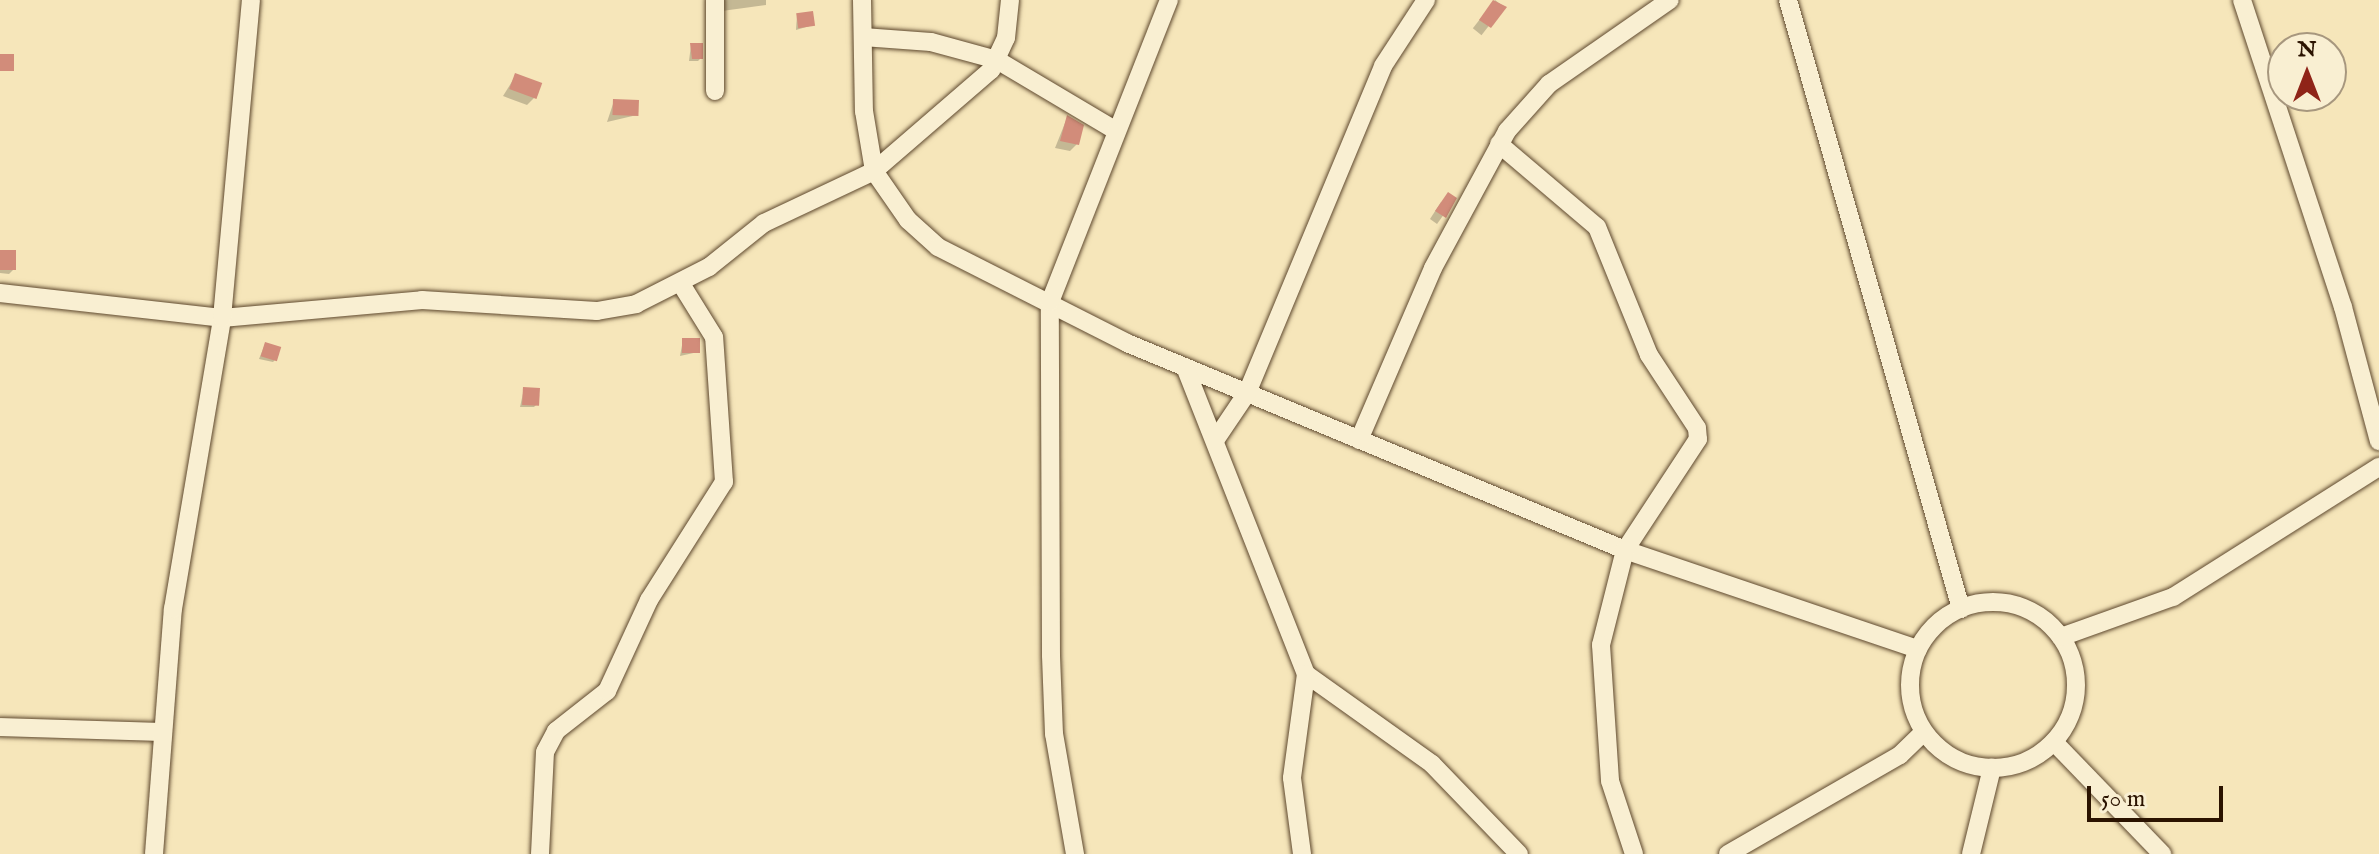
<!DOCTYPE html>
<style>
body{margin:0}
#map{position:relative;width:2379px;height:854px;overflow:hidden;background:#f6e6ba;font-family:"IM FELL English",serif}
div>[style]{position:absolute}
.shadow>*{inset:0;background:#0003;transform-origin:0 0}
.building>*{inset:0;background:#d28c7a;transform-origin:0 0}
.roads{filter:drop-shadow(0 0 2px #5e482e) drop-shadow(0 0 2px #5e482e)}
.minor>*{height:18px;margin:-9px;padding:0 9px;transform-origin:9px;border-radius:9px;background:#f9efd2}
.minor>.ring{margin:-9px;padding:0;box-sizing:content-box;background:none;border:18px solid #f9efd2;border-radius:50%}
span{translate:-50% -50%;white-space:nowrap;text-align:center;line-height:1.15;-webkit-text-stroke:6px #f9efd2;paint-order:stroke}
.north{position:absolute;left:2267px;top:32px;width:80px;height:80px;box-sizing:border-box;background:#f9efd2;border:2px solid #a7977e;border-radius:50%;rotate:0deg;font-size:22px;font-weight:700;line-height:32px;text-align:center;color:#2b1300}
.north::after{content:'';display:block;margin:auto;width:28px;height:36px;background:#8f2418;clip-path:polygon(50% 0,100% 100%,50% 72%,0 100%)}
.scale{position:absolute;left:2087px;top:786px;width:136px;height:36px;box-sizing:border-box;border:4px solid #2b1300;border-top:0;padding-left:10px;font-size:24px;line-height:28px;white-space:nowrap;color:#2b1300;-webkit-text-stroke:6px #f9efd2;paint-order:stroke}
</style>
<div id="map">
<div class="shadow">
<div style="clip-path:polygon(720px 0,766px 0,766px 5px,722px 11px)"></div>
<div style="left:1495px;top:0;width:11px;height:36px;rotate:38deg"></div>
<div style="clip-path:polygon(797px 15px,813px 25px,796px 30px)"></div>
<div style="clip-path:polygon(691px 45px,701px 58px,698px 61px,689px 61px)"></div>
<div style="clip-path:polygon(516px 75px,534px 98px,527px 105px,503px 96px)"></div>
<div style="clip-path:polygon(614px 101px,637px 115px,607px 122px)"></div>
<div style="clip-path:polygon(1067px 118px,1077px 144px,1070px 151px,1055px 148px)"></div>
<div style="clip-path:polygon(1455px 199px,1437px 224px,1430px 219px,1441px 202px)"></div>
<div style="clip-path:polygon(0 252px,14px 269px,9px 274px,0 273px)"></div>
<div style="clip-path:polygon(683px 340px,698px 352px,680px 356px)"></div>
<div style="clip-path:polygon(265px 344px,276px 359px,273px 362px,259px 359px)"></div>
<div style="clip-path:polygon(524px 389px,537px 404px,534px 407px,520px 407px)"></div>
</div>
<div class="building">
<div style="clip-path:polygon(1493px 0,1507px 7px,1491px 28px,1479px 20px)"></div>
<div style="left:813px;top:11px;width:15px;height:17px;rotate:82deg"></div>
<div style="clip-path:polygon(690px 43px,703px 43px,703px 59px,692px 59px)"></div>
<div style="left:0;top:54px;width:14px;height:17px"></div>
<div style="left:515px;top:73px;width:29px;height:17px;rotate:20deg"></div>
<div style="left:613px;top:99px;width:26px;height:16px;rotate:2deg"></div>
<div style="clip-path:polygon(1067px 115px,1084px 125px,1079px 145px,1060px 141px)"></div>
<div style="clip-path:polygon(1448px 192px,1457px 198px,1446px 218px,1435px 211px)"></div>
<div style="left:0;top:250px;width:16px;height:20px"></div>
<div style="left:682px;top:338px;width:18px;height:15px"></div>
<div style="left:265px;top:342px;width:17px;height:15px;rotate:17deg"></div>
<div style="left:523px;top:387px;width:17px;height:18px;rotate:3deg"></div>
</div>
<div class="roads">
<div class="minor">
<div style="left:862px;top:0;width:111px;rotate:89deg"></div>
<div style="left:864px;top:111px;width:61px;rotate:80.5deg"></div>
<div style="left:874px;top:171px;width:60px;rotate:55.2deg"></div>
<div style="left:908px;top:220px;width:40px;rotate:42deg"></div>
<div style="left:938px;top:247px;width:212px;rotate:26.9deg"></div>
<div style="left:1127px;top:343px;width:539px;rotate:22.57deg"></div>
<div style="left:1625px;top:550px;width:309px;rotate:18.7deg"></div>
<div style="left:1788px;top:0;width:633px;rotate:74.14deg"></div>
<div style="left:2242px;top:0;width:323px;rotate:71.8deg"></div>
<div style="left:2343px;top:307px;width:139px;rotate:75deg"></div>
<div style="left:863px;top:37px;width:68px;rotate:4.2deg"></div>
<div style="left:931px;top:42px;width:68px;rotate:15.3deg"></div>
<div style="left:997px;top:60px;width:137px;rotate:30.7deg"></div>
<div style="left:715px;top:91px;width:91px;rotate:-90deg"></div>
<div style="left:1499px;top:144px;width:128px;rotate:40.3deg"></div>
<div style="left:1597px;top:227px;width:138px;rotate:67.9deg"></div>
<div style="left:1649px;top:355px;width:87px;rotate:56.7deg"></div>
<div style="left:1697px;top:428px;width:11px;rotate:85deg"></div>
<div style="left:1698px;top:439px;width:133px;rotate:123.3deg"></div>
<div style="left:1625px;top:550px;width:98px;rotate:104.2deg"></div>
<div style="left:1601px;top:645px;width:136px;rotate:86.2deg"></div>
<div style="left:1610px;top:781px;width:77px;rotate:71.8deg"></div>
<div style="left:0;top:293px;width:223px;rotate:6.4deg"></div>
<div style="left:222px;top:318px;width:201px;rotate:-5.1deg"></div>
<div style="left:422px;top:300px;width:175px;rotate:3.6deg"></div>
<div style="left:597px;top:311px;width:40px;rotate:-10deg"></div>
<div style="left:636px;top:304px;width:82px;rotate:-26.9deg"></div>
<div style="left:709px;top:267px;width:70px;rotate:-38.7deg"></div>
<div style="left:764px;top:223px;width:122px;rotate:-25.3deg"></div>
<div style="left:874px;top:171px;width:155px;rotate:-40.8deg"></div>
<div style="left:991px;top:70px;width:35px;rotate:-65deg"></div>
<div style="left:1006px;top:38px;width:38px;rotate:-84deg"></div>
<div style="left:1185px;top:367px;width:330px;rotate:68.5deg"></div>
<div style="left:1306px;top:674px;width:105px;rotate:97.7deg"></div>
<div style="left:1292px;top:778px;width:77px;rotate:82.5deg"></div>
<div style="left:1216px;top:439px;width:55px;rotate:-56deg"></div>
<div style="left:1247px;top:393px;width:354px;rotate:-67.4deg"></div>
<div style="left:1383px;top:66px;width:79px;rotate:-56.9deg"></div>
<div style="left:1359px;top:440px;width:187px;rotate:-66.7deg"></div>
<div style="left:1433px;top:268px;width:156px;rotate:-61.6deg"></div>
<div style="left:1507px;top:131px;width:63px;rotate:-48.2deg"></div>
<div style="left:1549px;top:84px;width:147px;rotate:-34.8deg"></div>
<div class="ring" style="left:1910px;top:602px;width:148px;height:148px"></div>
<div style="left:2061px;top:637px;width:119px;rotate:-19.7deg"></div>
<div style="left:2173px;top:597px;width:244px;rotate:-32.3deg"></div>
<div style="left:1306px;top:674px;width:155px;rotate:35.5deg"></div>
<div style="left:1432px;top:764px;width:125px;rotate:46deg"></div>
<div style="left:0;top:727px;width:161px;rotate:1.8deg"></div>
<div style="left:2054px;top:742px;width:156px;rotate:46deg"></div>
<div style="left:154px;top:854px;width:246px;rotate:-85.6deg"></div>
<div style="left:173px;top:609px;width:295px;rotate:-80.4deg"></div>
<div style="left:222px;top:318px;width:319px;rotate:-84.8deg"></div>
<div style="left:540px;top:854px;width:102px;rotate:-87.2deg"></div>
<div style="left:545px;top:752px;width:24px;rotate:-62deg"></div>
<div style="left:556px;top:731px;width:65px;rotate:-38.1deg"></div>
<div style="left:607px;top:691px;width:100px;rotate:-65.2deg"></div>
<div style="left:649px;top:600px;width:140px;rotate:-57.6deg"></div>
<div style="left:724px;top:482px;width:145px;rotate:-93.9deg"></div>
<div style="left:714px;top:337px;width:62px;rotate:-121.9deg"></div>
<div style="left:1075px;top:854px;width:122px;rotate:-99.9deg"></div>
<div style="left:1054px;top:734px;width:79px;rotate:-92.2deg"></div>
<div style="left:1051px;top:655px;width:353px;rotate:-90.2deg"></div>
<div style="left:1050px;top:302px;width:325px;rotate:-68.5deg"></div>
<div style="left:1728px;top:854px;width:198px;rotate:-29.9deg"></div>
<div style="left:1900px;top:755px;width:33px;rotate:-44deg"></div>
<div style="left:1971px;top:854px;width:89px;rotate:-76.3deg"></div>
</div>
</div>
<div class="north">N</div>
<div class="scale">50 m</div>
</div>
